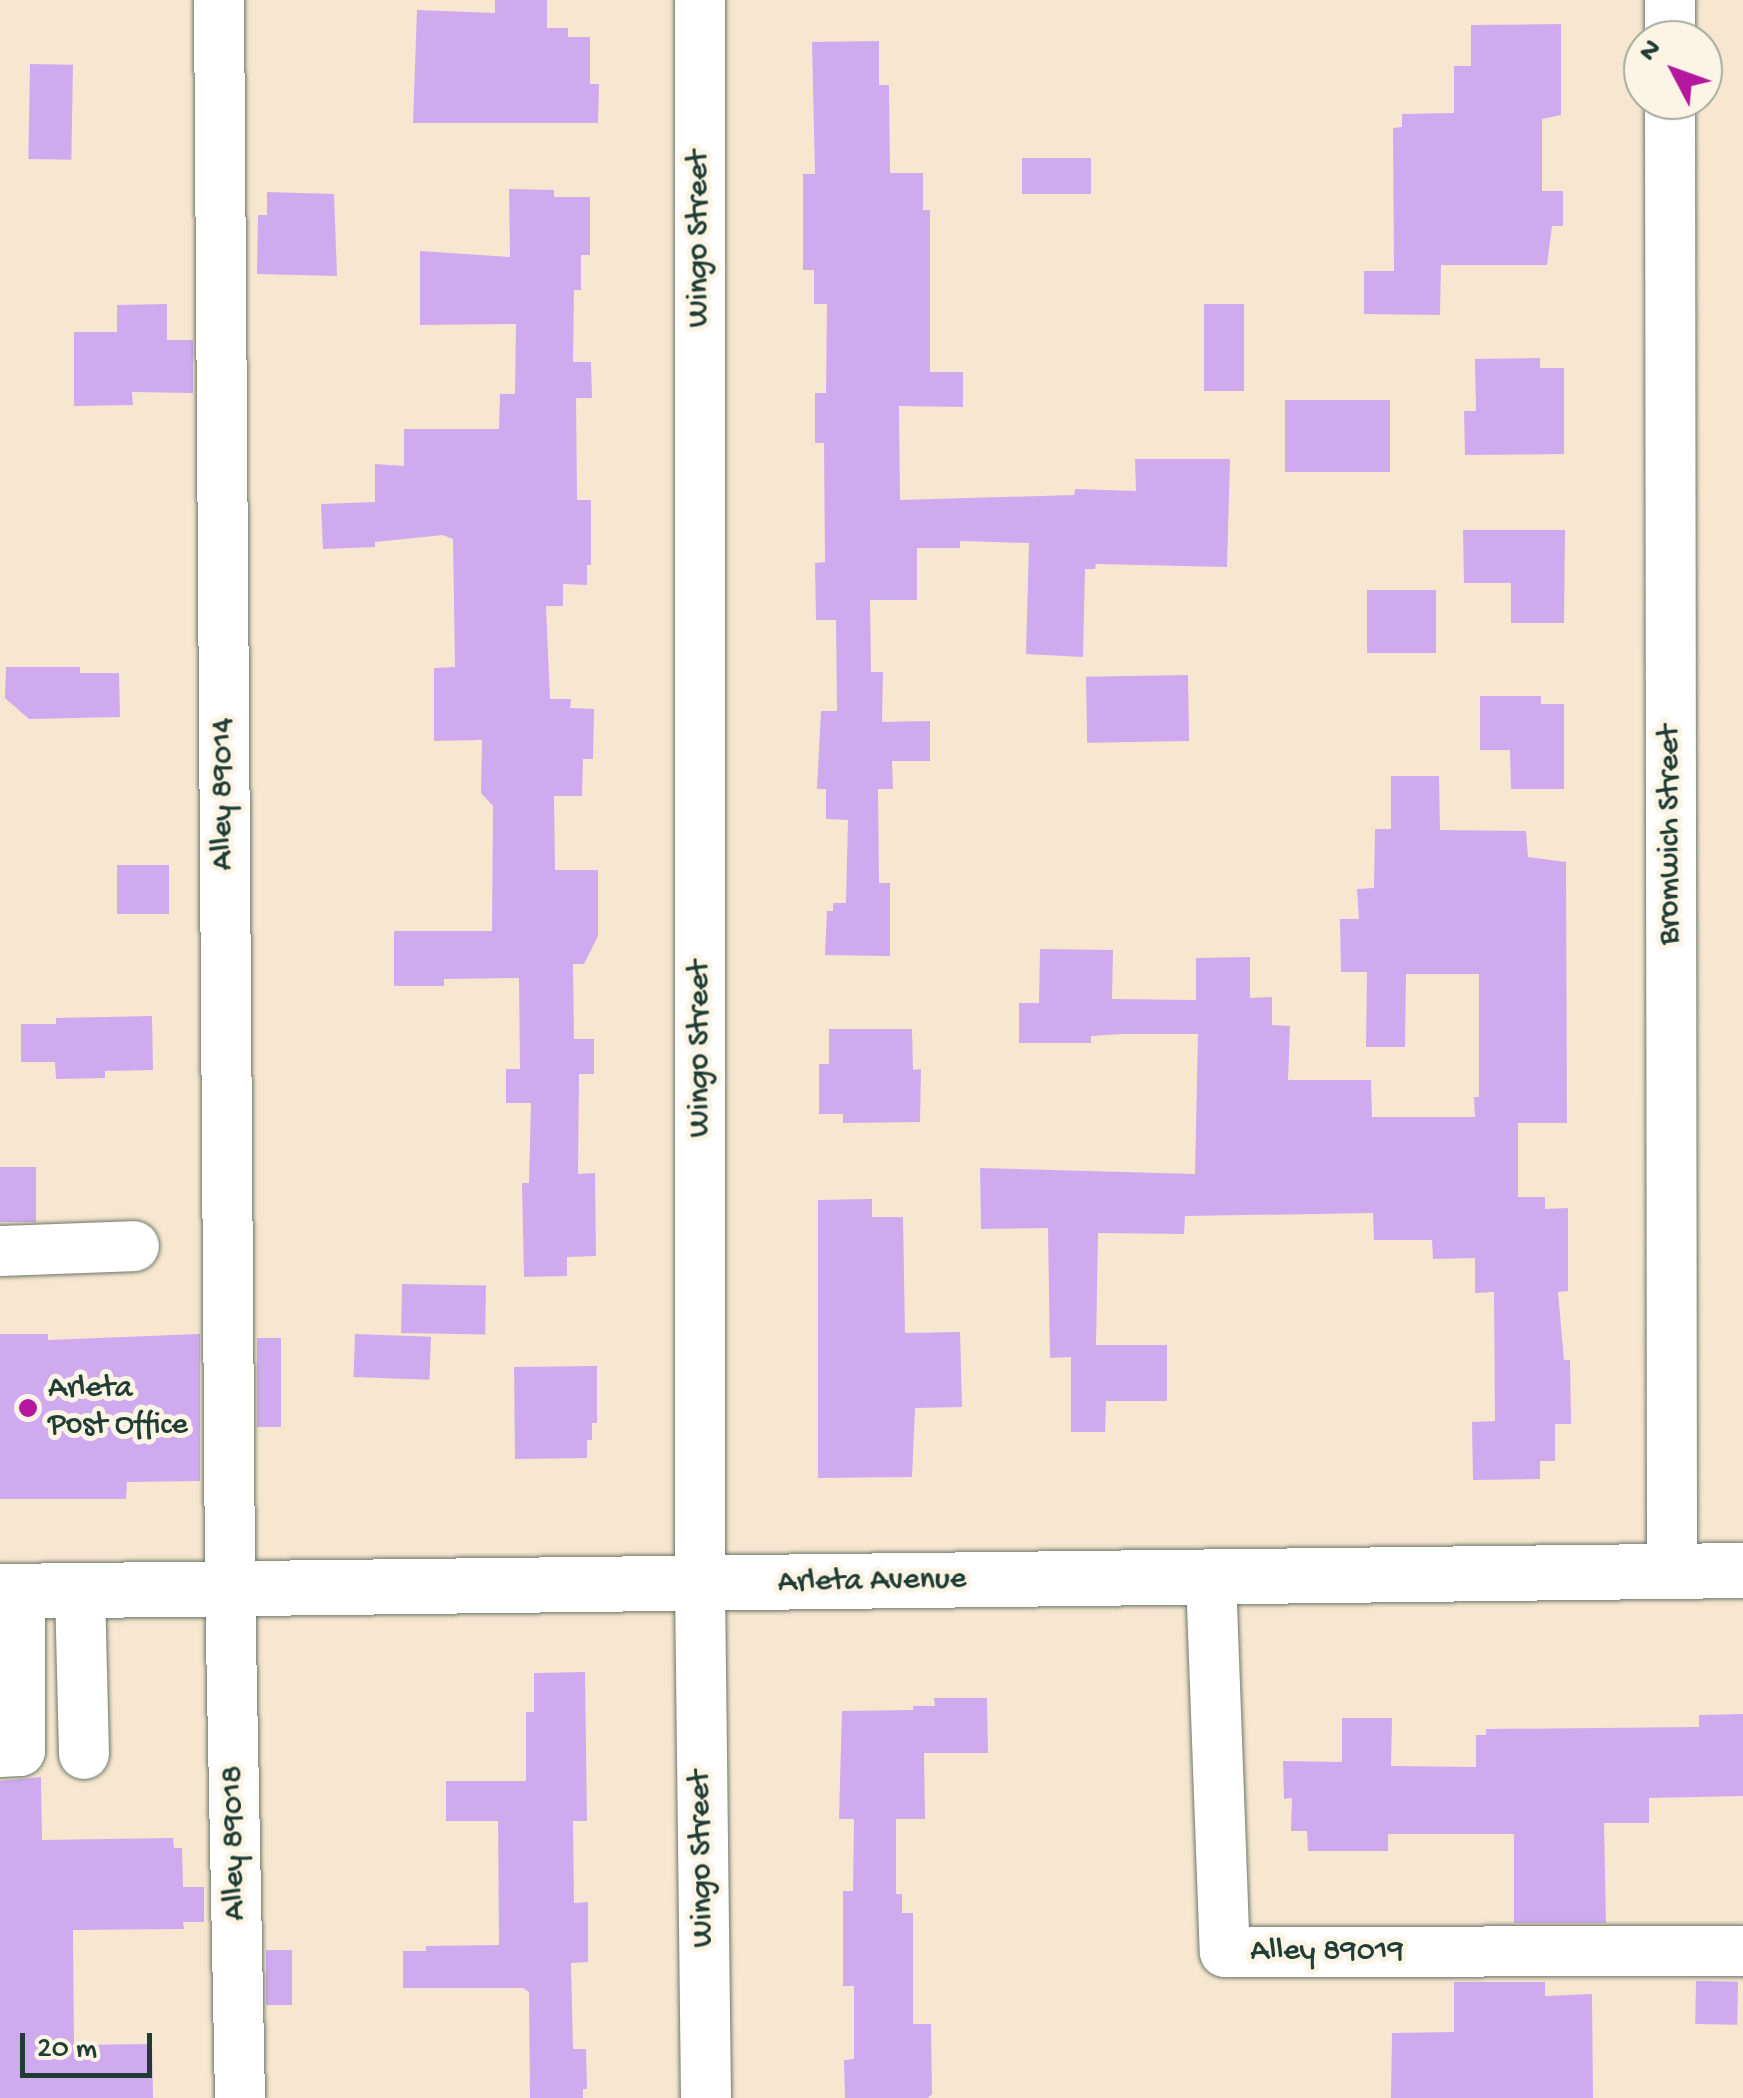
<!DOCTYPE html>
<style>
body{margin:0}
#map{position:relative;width:1743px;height:2098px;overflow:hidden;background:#f8e7d0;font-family:"Gochi Hand",sans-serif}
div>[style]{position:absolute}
.building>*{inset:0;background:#cfaaef;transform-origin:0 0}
.roads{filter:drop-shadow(0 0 2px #6b786b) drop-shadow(0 0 2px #6b786b)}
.minor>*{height:50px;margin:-25px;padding:0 25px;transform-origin:25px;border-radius:25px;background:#fff}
.major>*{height:55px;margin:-27.5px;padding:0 27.5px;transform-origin:27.5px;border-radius:27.5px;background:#fff}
.dots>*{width:28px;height:28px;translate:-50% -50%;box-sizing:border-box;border:5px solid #fcf5e5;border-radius:50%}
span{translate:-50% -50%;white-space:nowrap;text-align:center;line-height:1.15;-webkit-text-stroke:10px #fcf5e5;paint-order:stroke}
.street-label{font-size:32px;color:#1f3d34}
.poi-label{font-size:32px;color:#1f3d34}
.left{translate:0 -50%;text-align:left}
.north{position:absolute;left:1623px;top:20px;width:100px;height:100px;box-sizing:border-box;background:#fcf5e5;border:2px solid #a4ab9e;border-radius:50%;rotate:311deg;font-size:28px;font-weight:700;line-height:40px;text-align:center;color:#1f3d34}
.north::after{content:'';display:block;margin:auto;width:35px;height:45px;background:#b5179e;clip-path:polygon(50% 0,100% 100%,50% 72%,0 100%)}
.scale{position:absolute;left:20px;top:2033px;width:132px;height:45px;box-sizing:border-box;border:5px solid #1f3d34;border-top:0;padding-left:12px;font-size:30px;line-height:35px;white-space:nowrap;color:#1f3d34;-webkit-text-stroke:8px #fcf5e5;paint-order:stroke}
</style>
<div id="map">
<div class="building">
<div style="clip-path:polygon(495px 0,547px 0,547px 28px,568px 28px,568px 37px,590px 37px,590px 84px,599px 84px,598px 123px,413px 123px,417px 10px,495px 13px)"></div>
<div style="clip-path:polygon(1561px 24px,1561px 115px,1542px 119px,1542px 191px,1563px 191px,1563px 226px,1552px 226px,1547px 265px,1441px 265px,1440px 315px,1364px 314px,1364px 271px,1394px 271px,1393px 128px,1402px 127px,1402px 114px,1454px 113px,1454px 66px,1471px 66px,1471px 25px)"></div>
<div style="clip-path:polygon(879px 41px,879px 85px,889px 85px,890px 173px,923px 173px,923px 210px,930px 210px,930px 372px,963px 372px,963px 407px,899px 406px,900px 500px,1074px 495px,1075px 489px,1136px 491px,1135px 459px,1230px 459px,1227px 567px,1096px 564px,1095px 569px,1085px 569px,1083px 657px,1026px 654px,1029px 543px,960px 541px,960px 548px,917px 548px,917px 600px,870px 600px,871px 672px,883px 672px,882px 722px,930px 721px,930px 761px,892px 761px,893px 789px,878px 789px,879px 883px,890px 883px,890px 956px,825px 955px,827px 911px,833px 911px,833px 903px,846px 903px,848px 820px,826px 819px,826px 789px,817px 789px,821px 711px,837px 711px,836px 620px,816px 620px,815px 563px,825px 562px,824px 443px,815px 443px,815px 393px,826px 393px,827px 304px,814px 304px,814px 270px,803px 270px,803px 174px,815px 174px,812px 42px)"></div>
<div style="left:30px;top:64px;width:43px;height:95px;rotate:1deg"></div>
<div style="left:1022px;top:158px;width:69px;height:36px"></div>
<div style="clip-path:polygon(509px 189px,554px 190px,554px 197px,590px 197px,590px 255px,581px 255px,581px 290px,574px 290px,573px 362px,591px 362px,592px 398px,576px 398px,577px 500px,591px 500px,591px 565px,587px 565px,587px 585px,563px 584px,563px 606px,546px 606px,550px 699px,571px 699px,570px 708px,594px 709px,593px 759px,583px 759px,582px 796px,554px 796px,555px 870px,598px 870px,598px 936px,584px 964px,573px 964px,574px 1039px,594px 1039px,594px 1074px,579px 1074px,578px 1174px,595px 1173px,596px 1256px,567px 1257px,567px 1276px,524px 1277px,522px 1183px,529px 1183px,531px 1103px,506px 1103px,506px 1069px,520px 1069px,519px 978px,444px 979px,444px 986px,394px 986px,394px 931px,492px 931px,493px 806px,481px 793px,482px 740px,434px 741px,434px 668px,455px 667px,453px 539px,443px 535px,375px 542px,375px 547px,323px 549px,321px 504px,375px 502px,375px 464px,404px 466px,404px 429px,499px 429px,500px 394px,515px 394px,516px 324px,420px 325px,420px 251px,510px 257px)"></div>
<div style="clip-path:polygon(267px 192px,334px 194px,337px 276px,257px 274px,258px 215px,267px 215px)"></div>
<div style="clip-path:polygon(167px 304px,167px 340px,193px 340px,193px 393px,132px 392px,133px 405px,74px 406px,74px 332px,117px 332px,117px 305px)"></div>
<div style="left:1204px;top:304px;width:40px;height:87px"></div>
<div style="clip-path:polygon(1540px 358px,1540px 368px,1564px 368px,1564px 454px,1465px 455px,1464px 411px,1476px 411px,1475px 359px)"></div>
<div style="left:1285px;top:400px;width:105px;height:72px"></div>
<div style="clip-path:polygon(1463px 530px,1565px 530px,1564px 623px,1511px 623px,1511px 583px,1464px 583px)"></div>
<div style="left:1367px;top:590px;width:69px;height:63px"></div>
<div style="clip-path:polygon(6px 667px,80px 667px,80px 673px,119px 673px,120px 717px,29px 719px,5px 698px)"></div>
<div style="left:1188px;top:675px;width:66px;height:102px;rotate:89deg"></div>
<div style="clip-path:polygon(1480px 696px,1541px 696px,1541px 704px,1564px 704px,1564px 789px,1511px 789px,1510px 750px,1480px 750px)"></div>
<div style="clip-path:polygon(1391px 776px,1439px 776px,1440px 830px,1526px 831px,1528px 857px,1566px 862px,1567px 1123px,1518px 1123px,1518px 1197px,1545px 1197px,1545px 1209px,1568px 1208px,1568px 1291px,1558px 1292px,1564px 1360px,1570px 1360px,1571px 1424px,1555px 1424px,1555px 1461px,1540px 1461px,1540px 1479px,1473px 1480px,1472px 1422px,1495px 1421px,1494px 1292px,1475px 1293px,1475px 1258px,1433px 1259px,1432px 1240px,1374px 1240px,1373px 1213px,1185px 1216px,1184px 1234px,1098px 1233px,1096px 1345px,1167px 1345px,1167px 1401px,1106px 1401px,1105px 1432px,1071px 1432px,1071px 1357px,1050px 1358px,1048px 1228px,981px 1229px,980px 1168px,1195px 1174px,1198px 1034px,1122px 1034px,1091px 1036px,1091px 1043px,1019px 1043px,1019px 1003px,1039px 1003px,1040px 949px,1113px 950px,1112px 999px,1196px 1000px,1196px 958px,1250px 957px,1250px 998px,1272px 997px,1272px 1025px,1290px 1026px,1288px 1080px,1371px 1080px,1372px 1117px,1475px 1117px,1474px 1097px,1479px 1097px,1479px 974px,1406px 974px,1405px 1047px,1366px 1047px,1367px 972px,1341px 972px,1340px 919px,1359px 919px,1357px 889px,1374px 888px,1375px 829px,1391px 829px)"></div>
<div style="left:117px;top:865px;width:52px;height:49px"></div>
<div style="clip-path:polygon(152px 1016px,153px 1070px,105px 1071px,105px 1078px,56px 1079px,55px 1062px,21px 1062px,21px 1024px,56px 1024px,56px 1018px)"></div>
<div style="clip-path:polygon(829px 1029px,912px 1029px,913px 1070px,921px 1069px,920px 1122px,843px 1123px,843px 1114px,819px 1114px,819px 1064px,829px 1064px)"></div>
<div style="left:0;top:1167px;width:36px;height:55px"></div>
<div style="clip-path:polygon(872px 1199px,872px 1217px,903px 1217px,905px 1333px,960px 1332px,962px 1407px,915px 1408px,912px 1477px,818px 1478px,818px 1200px)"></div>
<div style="left:402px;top:1284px;width:84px;height:49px;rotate:1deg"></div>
<div style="clip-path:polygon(0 1334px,48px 1334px,48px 1340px,200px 1334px,200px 1481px,127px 1482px,126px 1499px,0 1499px)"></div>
<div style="left:355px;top:1334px;width:76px;height:43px;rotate:2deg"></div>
<div style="left:257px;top:1338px;width:24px;height:89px"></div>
<div style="clip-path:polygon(597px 1366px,597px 1423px,592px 1423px,592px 1440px,587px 1440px,587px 1458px,515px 1459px,514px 1367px)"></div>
<div style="clip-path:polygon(585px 1672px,587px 1821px,573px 1821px,574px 1903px,588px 1902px,588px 1962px,571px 1963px,573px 2049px,586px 2049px,587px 2089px,583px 2089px,583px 2098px,530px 2098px,529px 1992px,523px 1988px,403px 1988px,403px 1951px,426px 1951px,426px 1946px,499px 1945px,498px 1821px,446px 1821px,446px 1781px,526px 1781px,526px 1712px,534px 1712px,534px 1673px)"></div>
<div style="clip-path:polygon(934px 1698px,987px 1698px,988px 1753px,924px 1753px,925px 1819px,896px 1819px,896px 1894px,902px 1894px,902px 1913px,913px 1913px,913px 2024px,931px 2024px,932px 2094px,928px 2098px,845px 2098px,844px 2060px,854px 2059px,854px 1986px,843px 1986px,843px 1891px,853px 1891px,854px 1819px,839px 1819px,842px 1711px,913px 1710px,913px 1706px,935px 1706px)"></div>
<div style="clip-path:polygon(1743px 1714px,1743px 1796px,1649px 1798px,1649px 1823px,1604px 1823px,1606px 1923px,1514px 1923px,1514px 1834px,1388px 1834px,1388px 1851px,1308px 1851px,1307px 1831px,1291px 1831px,1292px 1798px,1284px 1799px,1283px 1761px,1342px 1762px,1342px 1718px,1392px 1718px,1391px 1766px,1476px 1767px,1476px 1735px,1486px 1735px,1486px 1729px,1699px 1727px,1699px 1715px)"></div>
<div style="clip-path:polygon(41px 1777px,42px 1840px,173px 1838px,174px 1848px,182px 1848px,183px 1887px,204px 1887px,204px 1922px,183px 1922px,184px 1929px,73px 1930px,74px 2045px,152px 2044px,153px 2098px,0 2098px,0 1781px)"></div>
<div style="left:266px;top:1950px;width:26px;height:55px"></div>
<div style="left:1696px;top:1981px;width:42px;height:43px;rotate:1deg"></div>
<div style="clip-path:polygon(1454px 1982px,1545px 1982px,1545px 1996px,1592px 1994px,1593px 2098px,1391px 2098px,1392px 2033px,1454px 2032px)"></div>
</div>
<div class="roads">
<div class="minor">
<div style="left:219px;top:0;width:1588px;rotate:89.6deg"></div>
<div style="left:230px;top:1588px;width:510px;rotate:88.88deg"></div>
<div style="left:700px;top:0;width:1585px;rotate:90deg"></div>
<div style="left:700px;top:1585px;width:513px;rotate:89.33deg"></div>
<div style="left:1670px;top:0;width:40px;rotate:90deg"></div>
<div style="left:1670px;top:100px;width:1470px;rotate:89.92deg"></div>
<div style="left:0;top:1251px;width:134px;rotate:-2.1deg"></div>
<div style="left:1211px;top:1577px;width:375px;rotate:87.9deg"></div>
<div style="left:1225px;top:1952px;width:518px;rotate:-0.11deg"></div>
<div style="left:80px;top:1590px;width:164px;rotate:88.6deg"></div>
<div style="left:0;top:1752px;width:20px;rotate:-3deg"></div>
<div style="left:20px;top:1751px;width:160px;rotate:-90deg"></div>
</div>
<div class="major">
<div style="left:0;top:1591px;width:1743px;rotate:-0.69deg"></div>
</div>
</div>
<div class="dots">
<div style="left:28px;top:1408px;background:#b5179e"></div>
</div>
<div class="street-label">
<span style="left:700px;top:239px;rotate:-90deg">Wingo Street</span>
<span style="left:224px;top:794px;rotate:-90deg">Alley 89014</span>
<span style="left:1671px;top:835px;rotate:-90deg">Bromwich Street</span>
<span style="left:701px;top:1049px;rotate:-90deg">Wingo Street</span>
<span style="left:872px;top:1582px;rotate:-1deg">Arleta Avenue</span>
<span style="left:235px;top:1843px;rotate:-91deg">Alley 89018</span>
<span style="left:703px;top:1859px;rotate:-91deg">Wingo Street</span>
<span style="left:1327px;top:1952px">Alley 89019</span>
</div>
<div class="poi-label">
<span class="left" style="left:48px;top:1408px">Arleta<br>Post Office</span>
</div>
<div class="north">N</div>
<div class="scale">20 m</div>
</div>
